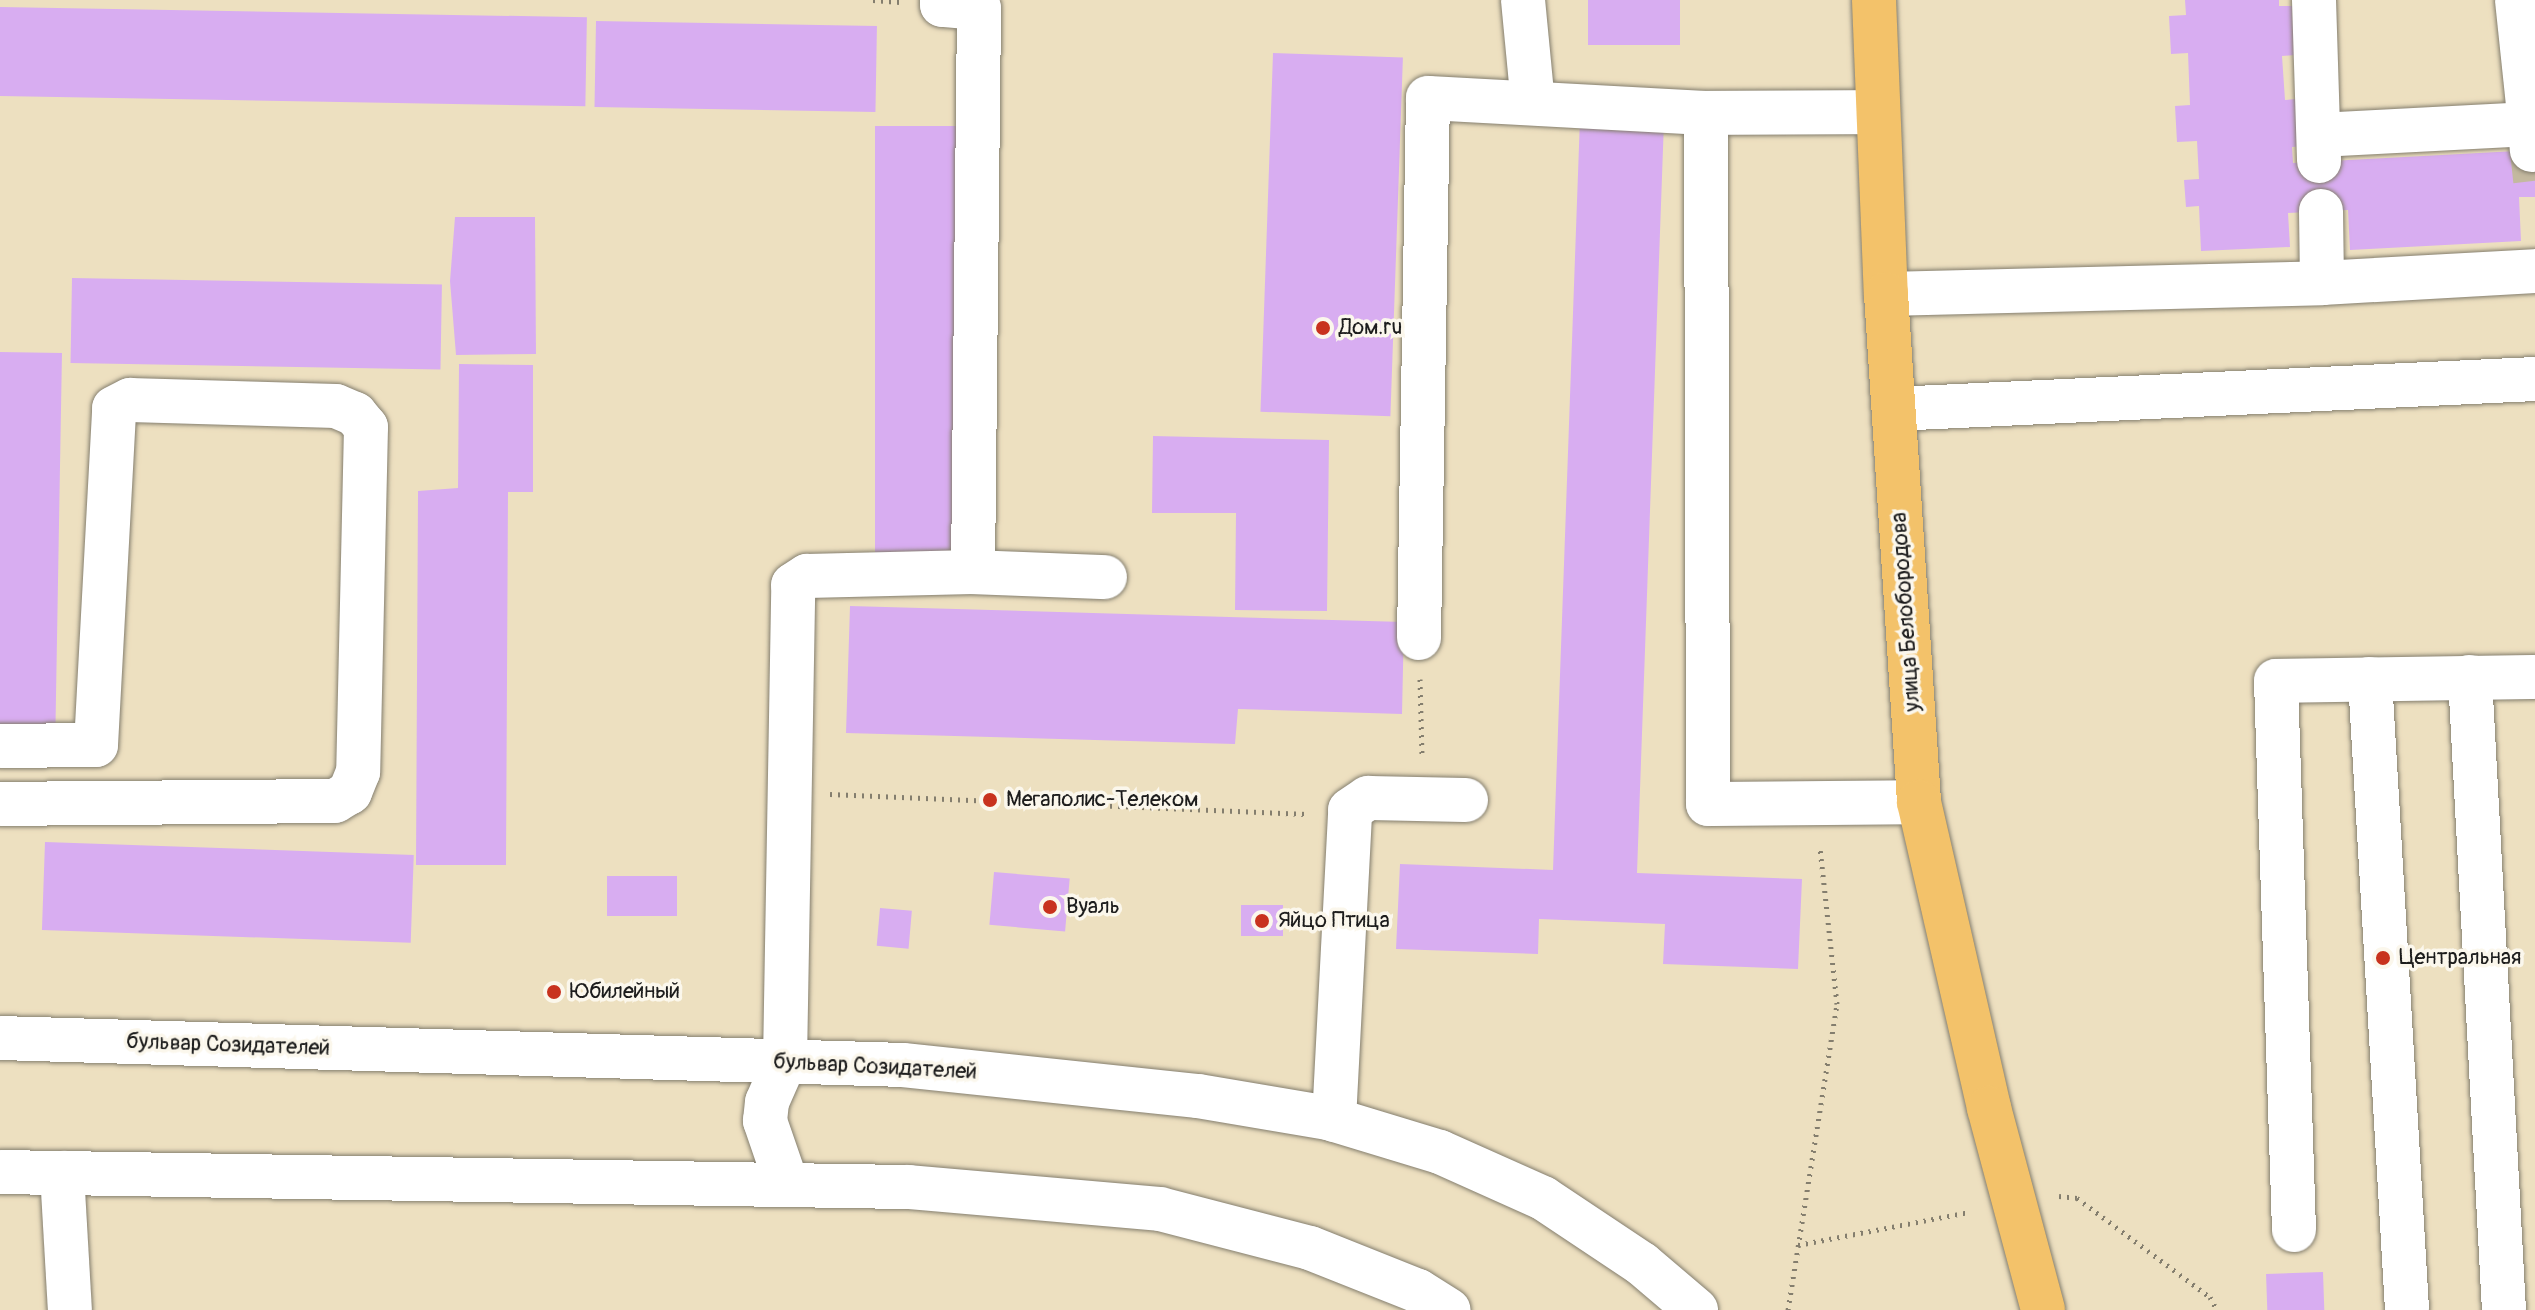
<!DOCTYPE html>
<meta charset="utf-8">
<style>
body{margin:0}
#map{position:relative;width:2535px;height:1310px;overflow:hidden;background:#ede0c0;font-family:Pangolin,sans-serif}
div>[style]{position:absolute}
.building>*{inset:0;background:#d8adf1;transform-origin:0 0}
.minor-tunnel>*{height:44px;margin-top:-22px;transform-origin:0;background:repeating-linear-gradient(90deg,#c3b99f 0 44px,transparent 0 66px)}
.path>*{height:5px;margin-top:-2.5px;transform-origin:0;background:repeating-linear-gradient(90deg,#847e6e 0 2px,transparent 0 8px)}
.roads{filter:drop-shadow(0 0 2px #847e6e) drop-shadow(0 0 2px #847e6e)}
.minor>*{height:44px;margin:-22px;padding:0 22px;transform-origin:22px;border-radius:22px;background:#fff}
.major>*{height:44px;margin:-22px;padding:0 22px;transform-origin:22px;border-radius:22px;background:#f3c26a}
.dots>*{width:22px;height:22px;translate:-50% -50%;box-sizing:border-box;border:4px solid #fbf7ec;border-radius:50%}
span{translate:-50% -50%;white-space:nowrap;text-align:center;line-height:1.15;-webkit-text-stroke:7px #fbf7ec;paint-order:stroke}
.poi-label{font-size:22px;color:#1c1c1c}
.left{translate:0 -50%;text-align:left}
.street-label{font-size:22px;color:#1c1c1c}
</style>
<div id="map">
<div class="building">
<div style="left:1588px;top:0;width:92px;height:45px"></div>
<div style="clip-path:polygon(2185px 0,2279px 0,2279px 6px,2292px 6px,2295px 55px,2282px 56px,2285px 100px,2303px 98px,2305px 146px,2292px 147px,2293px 163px,2535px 150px,2535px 197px,2519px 197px,2521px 241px,2350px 250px,2348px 210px,2288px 213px,2290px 247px,2201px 251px,2199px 206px,2186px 207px,2184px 180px,2199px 179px,2197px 141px,2177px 142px,2175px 106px,2190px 105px,2188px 53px,2171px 54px,2169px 16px,2186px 15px)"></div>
<div style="left:0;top:7px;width:587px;height:89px;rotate:1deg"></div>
<div style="left:596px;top:21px;width:281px;height:86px;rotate:1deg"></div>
<div style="left:1273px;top:53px;width:130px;height:359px;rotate:2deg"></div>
<div style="clip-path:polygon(1580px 118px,1664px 121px,1637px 873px,1802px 879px,1798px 969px,1663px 964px,1665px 924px,1539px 919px,1538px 954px,1396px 949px,1400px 864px,1553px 870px)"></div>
<div style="left:875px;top:126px;width:90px;height:429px"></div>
<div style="clip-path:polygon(455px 217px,535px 217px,536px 354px,456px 355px,450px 281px)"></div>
<div style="left:72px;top:278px;width:370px;height:85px;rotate:1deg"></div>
<div style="left:0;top:352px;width:62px;height:385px;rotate:1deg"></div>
<div style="clip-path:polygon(459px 364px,533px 365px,533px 492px,508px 492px,506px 865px,416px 865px,418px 491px,458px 488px)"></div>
<div style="clip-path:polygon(1153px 436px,1329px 440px,1327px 611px,1235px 610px,1236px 513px,1152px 513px)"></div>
<div style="clip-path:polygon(850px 606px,1404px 622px,1402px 714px,1238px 709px,1235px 744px,846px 733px)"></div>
<div style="left:45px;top:842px;width:369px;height:88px;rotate:2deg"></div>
<div style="left:994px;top:872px;width:76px;height:53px;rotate:5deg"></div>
<div style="left:677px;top:876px;width:40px;height:70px;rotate:90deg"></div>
<div style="left:1241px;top:905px;width:42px;height:31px"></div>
<div style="left:880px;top:908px;width:32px;height:38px;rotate:5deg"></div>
<div style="left:2323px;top:1272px;width:38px;height:57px;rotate:88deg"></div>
</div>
<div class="minor-tunnel">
<div style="left:2532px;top:150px;width:31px;rotate:84deg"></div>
</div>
<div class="path">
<div style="left:873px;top:0;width:27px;rotate:4deg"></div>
<div style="left:1420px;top:679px;width:78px;rotate:88.5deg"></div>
<div style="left:830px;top:794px;width:478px;rotate:2.4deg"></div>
<div style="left:2059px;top:1196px;width:18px;rotate:6deg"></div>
<div style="left:2077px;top:1198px;width:166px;rotate:36.7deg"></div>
<div style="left:2210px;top:1297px;width:15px;rotate:62deg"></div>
<div style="left:1798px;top:1245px;width:175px;rotate:-10.9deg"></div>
<div style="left:1788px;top:1310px;width:310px;rotate:-80.9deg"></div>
<div style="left:1837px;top:1004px;width:157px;rotate:-96.2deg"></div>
</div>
<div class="roads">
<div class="minor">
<div style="left:1523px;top:0;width:103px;rotate:84.5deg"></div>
<div style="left:2314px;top:0;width:161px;rotate:88.2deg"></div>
<div style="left:2517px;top:0;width:125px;rotate:84deg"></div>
<div style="left:1876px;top:112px;width:170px;rotate:179.7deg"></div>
<div style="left:1706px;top:113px;width:691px;rotate:89.83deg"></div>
<div style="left:1708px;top:804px;width:211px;rotate:-0.5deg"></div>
<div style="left:2319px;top:135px;width:211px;rotate:-3deg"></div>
<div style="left:2530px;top:124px;width:26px;rotate:86deg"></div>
<div style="left:2321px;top:211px;width:72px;rotate:89.2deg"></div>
<div style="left:1886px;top:294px;width:436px;rotate:-1.4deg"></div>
<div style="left:2322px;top:283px;width:213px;rotate:-3.2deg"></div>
<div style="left:1894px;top:409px;width:642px;rotate:-2.68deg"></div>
<div style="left:973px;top:572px;width:132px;rotate:2.2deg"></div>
<div style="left:1419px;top:638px;width:540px;rotate:-89.05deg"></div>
<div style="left:1428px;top:98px;width:278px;rotate:3.1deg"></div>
<div style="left:2470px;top:677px;width:634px;rotate:86.93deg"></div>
<div style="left:2370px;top:679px;width:632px;rotate:86.64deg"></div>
<div style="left:0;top:746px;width:96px;rotate:-0.6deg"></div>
<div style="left:96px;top:745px;width:337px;rotate:-86.9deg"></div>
<div style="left:114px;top:408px;width:18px;rotate:-27deg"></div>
<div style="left:130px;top:400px;width:206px;rotate:1.7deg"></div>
<div style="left:336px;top:406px;width:21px;rotate:23deg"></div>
<div style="left:355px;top:414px;width:17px;rotate:50deg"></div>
<div style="left:366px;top:427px;width:345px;rotate:91.3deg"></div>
<div style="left:358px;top:772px;width:22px;rotate:112deg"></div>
<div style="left:350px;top:792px;width:17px;rotate:149deg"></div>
<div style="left:335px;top:801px;width:335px;rotate:179.5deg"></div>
<div style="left:0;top:1038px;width:903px;rotate:1.71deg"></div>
<div style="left:903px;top:1065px;width:297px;rotate:6deg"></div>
<div style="left:1198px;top:1096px;width:132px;rotate:9.6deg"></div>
<div style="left:1328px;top:1118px;width:117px;rotate:16.9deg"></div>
<div style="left:1440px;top:1152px;width:113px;rotate:24.1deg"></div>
<div style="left:1543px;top:1198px;width:119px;rotate:33.7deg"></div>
<div style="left:1642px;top:1264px;width:71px;rotate:40.4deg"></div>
<div style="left:1334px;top:1120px;width:310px;rotate:-87deg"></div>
<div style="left:1350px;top:810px;width:22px;rotate:-34deg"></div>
<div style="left:1368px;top:798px;width:98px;rotate:1.2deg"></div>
<div style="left:0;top:1172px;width:909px;rotate:0.95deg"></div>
<div style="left:909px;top:1187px;width:252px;rotate:5deg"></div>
<div style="left:1160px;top:1209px;width:155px;rotate:14.6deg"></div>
<div style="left:1310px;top:1248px;width:116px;rotate:21.7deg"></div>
<div style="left:1418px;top:1291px;width:36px;rotate:32deg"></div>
<div style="left:62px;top:1173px;width:137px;rotate:86.7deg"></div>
<div style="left:787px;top:1185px;width:68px;rotate:-109deg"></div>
<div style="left:765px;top:1121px;width:19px;rotate:-84deg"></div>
<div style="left:767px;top:1102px;width:45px;rotate:-66.3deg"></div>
<div style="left:785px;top:1061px;width:476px;rotate:-89deg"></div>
<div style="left:793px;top:585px;width:17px;rotate:-33deg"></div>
<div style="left:807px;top:576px;width:166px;rotate:-1.4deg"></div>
<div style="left:973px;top:572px;width:564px;rotate:-89.39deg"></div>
<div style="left:979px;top:8px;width:37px;rotate:-175deg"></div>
<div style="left:942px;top:5px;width:5px;rotate:-90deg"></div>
<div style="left:2294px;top:1230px;width:549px;rotate:-91.88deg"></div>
<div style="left:2276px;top:681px;width:259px;rotate:-0.9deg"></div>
</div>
<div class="major">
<div style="left:1874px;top:0;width:294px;rotate:87.7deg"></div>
<div style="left:1886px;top:294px;width:509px;rotate:86.28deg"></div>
<div style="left:1919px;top:802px;width:314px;rotate:77.1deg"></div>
<div style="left:1989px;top:1108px;width:209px;rotate:75deg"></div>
</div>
</div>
<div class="dots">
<div style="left:1323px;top:328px;background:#c8321e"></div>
<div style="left:990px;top:800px;background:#c8321e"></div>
<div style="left:1050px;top:907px;background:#c8321e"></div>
<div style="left:1262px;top:921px;background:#c8321e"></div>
<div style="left:2383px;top:958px;background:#c8321e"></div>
<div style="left:554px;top:992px;background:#c8321e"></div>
</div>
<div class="poi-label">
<span class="left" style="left:1339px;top:328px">Дом.ru</span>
<span class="left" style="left:1006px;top:800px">Мегаполис-Телеком</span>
<span class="left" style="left:1066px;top:907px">Вуаль</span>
<span class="left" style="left:1278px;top:921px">Яйцо Птица</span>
<span class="left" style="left:2399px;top:958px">Центральная</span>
<span class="left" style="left:570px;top:992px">Юбилейный</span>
</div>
<div class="street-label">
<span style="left:1906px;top:612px;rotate:-94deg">улица Белобородова</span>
<span style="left:228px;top:1045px;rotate:2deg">бульвар Созидателей</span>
<span style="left:875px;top:1067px;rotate:3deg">бульвар Созидателей</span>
</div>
</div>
